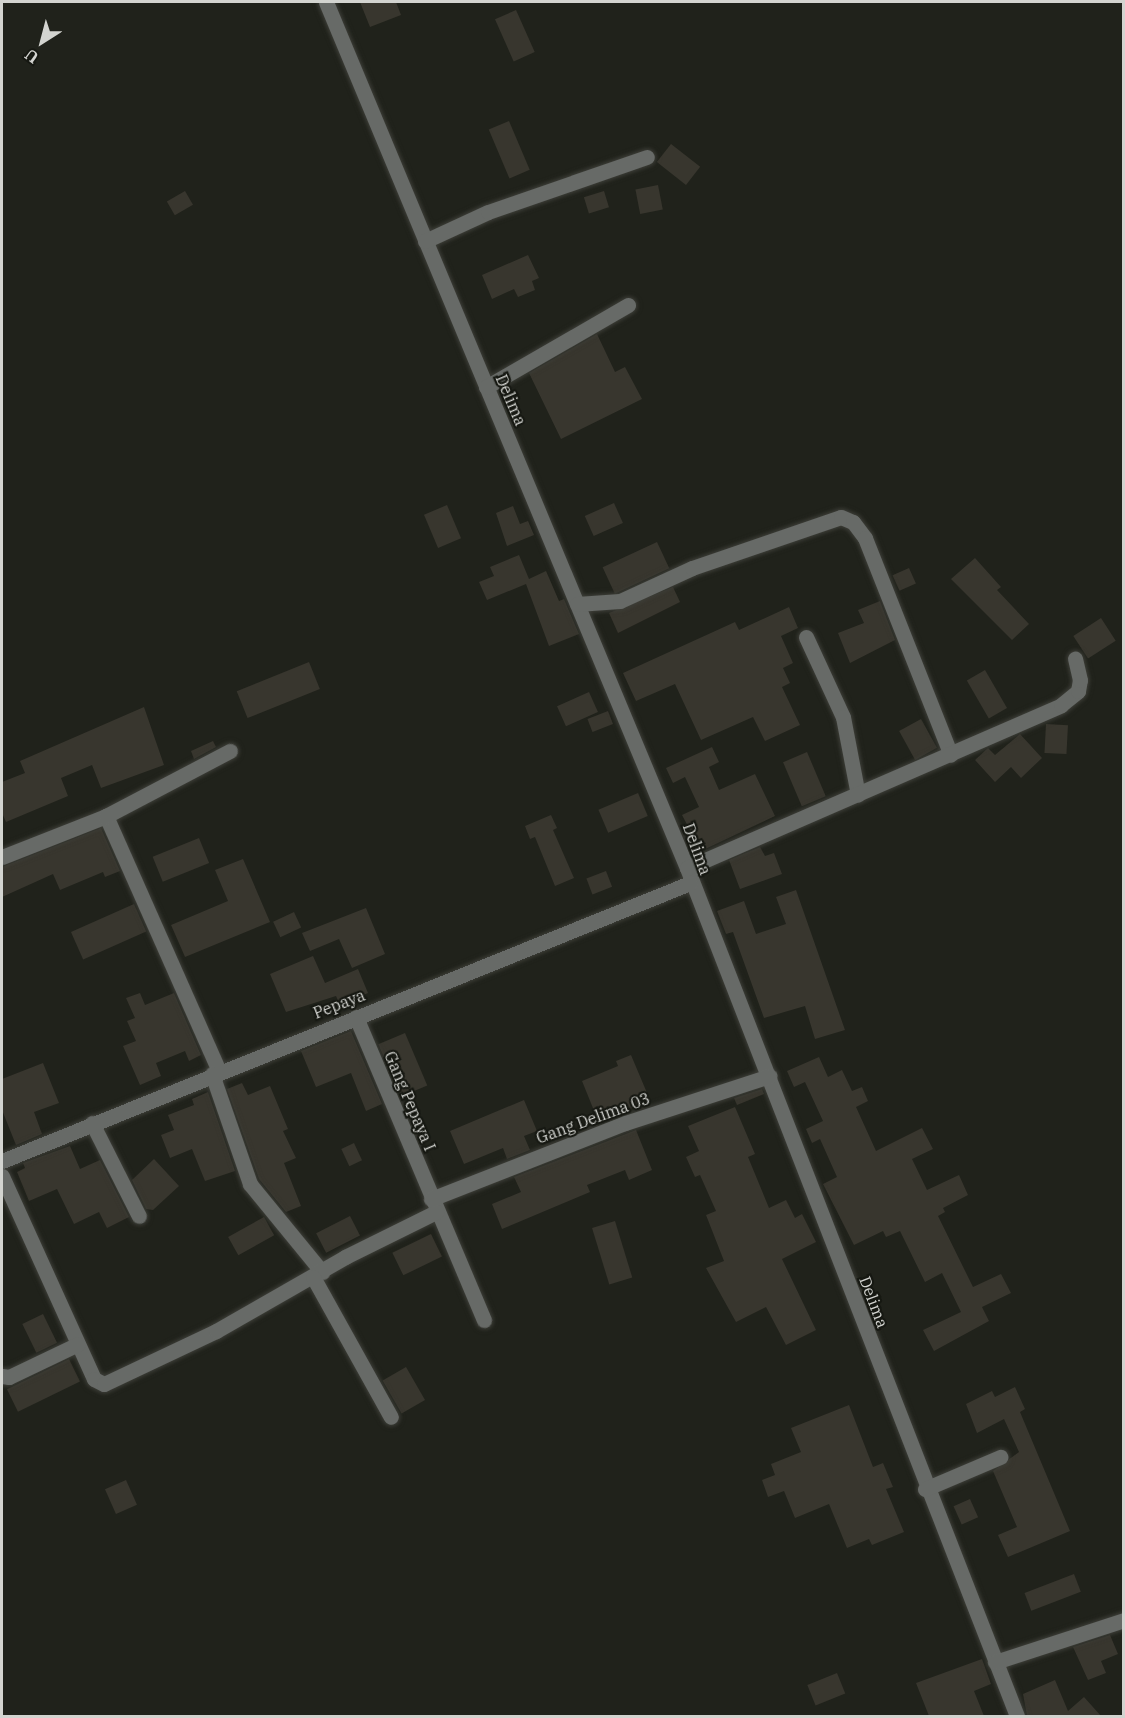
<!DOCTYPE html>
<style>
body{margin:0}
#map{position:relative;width:1125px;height:1718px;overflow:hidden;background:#20221b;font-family:"IBM Plex Serif",serif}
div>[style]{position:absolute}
.building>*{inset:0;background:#38362e;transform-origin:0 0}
.roads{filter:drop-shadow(0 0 2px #3d3e38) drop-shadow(0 0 2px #3d3e38)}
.minor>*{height:15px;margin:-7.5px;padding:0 7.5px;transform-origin:7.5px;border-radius:7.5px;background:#676a67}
span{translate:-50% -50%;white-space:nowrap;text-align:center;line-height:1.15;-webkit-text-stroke:4.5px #161812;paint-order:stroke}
.street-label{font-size:16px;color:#d3d4d0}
.frame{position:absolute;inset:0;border:3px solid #d3d4d0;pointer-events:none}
.north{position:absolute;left:12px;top:12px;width:60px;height:60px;-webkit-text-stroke:4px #161812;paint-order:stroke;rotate:216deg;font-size:16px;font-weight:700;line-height:24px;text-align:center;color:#d3d4d0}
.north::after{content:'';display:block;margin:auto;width:21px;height:27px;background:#d3d4d0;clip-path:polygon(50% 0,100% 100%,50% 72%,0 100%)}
</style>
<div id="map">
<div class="building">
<div style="clip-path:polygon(360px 2px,396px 2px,401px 15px,370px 27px)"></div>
<div style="left:516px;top:10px;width:46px;height:23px;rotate:66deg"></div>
<div style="left:509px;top:121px;width:53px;height:22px;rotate:67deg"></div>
<div style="left:671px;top:144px;width:37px;height:23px;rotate:38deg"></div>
<div style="left:658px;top:185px;width:25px;height:23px;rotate:79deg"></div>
<div style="left:185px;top:191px;width:16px;height:21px;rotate:60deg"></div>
<div style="left:604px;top:191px;width:17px;height:21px;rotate:73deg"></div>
<div style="clip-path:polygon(528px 255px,539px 278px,532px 281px,535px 290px,518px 297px,514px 289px,492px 299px,482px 275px)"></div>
<div style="clip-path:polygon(597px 334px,615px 372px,625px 367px,642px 399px,561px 439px,529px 373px)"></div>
<div style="left:614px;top:503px;width:22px;height:32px;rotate:66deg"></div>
<div style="left:447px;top:505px;width:36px;height:25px;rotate:67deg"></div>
<div style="clip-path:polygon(513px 506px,520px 524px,528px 521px,534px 535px,507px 546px,496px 513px)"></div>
<div style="left:657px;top:542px;width:29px;height:60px;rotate:65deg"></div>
<div style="clip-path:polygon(519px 555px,529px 579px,546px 571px,559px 601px,564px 599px,579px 634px,549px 646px,526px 584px,487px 600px,479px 582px,494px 576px,490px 567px)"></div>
<div style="clip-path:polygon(975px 558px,1001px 587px,997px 590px,1029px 624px,1012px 640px,951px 579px)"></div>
<div style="left:909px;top:568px;width:17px;height:18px;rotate:66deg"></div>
<div style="clip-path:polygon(673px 587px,680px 602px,618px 633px,609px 613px)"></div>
<div style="clip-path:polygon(880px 601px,895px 640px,850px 663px,838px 633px,864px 623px,858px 610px)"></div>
<div style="clip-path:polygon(789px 607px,798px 628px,781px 636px,793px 663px,783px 668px,790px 683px,782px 687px,800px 725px,765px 741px,753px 717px,701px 740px,675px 684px,636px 701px,623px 673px,735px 622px,739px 630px)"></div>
<div style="left:1101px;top:618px;width:27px;height:33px;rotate:57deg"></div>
<div style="left:309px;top:662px;width:29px;height:78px;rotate:68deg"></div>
<div style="left:985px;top:670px;width:44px;height:21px;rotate:60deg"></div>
<div style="left:589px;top:692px;width:22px;height:35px;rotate:66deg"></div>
<div style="clip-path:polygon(144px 707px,164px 765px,101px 788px,92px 765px,61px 778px,68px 796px,6px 822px,2px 813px,2px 782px,25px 773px,20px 761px)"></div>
<div style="left:608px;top:711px;width:14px;height:22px;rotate:69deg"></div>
<div style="left:921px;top:719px;width:33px;height:25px;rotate:61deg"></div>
<div style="left:1046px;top:724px;width:22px;height:29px;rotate:3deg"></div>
<div style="clip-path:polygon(1020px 734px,1042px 758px,1021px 778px,1011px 767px,995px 782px,975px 760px,988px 748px,995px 755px)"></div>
<div style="clip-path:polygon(213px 741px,216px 747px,194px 759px,191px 751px)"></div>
<div style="clip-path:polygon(712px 747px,719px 762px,709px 767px,719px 790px,755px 774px,775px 816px,701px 851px,682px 815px,699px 807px,685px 777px,673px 783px,666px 768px)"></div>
<div style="left:807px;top:752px;width:48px;height:26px;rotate:67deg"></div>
<div style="left:638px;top:793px;width:25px;height:43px;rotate:67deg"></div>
<div style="clip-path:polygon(551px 815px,557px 828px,553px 830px,574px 878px,555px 886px,535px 837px,530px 839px,525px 826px)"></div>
<div style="clip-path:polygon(101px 828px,120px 871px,105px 877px,103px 872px,60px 890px,53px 874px,2px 897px,2px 867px)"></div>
<div style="left:199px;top:838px;width:27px;height:50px;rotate:68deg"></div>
<div style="clip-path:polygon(760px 847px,765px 856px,774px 853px,782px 874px,740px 889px,729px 860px)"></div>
<div style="clip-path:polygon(243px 859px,270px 922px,185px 957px,171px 925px,228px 901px,215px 870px)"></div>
<div style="left:606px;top:871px;width:17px;height:21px;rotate:69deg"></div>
<div style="clip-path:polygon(796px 890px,845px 1030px,815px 1039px,805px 1006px,764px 1018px,733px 932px,726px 934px,717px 911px,744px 901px,756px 934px,786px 924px,776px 897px)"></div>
<div style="left:134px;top:904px;width:30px;height:69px;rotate:66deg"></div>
<div style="clip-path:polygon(366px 908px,385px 954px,352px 968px,339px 939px,310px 951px,302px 933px)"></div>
<div style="left:294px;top:912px;width:17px;height:23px;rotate:65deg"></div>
<div style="clip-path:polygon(313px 956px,325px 983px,358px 969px,368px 993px,340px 1005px,336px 996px,286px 1012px,270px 974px)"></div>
<div style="clip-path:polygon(140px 993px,145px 1005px,174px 993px,201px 1055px,189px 1061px,185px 1051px,156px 1063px,161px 1076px,140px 1085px,123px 1046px,136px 1041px,127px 1021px,135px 1018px,126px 998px)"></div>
<div style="clip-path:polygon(351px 1031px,382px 1104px,366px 1111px,351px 1073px,316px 1087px,301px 1051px)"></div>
<div style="left:405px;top:1033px;width:57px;height:29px;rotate:67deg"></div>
<div style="clip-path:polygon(631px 1055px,650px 1100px,599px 1123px,582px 1081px,618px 1066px,616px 1061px)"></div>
<div style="clip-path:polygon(819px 1057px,828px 1077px,842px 1070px,852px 1091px,862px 1087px,868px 1101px,856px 1107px,876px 1151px,922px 1128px,933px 1149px,912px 1159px,927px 1190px,959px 1175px,968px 1195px,943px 1208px,945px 1212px,938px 1216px,973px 1287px,1001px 1274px,1011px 1293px,982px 1307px,989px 1321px,934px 1351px,923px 1330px,961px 1312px,942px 1273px,925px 1282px,900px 1231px,886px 1237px,883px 1231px,854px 1245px,823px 1184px,837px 1177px,820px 1139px,812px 1143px,806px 1129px,823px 1121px,805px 1082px,794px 1087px,787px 1071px)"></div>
<div style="clip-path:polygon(43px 1063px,59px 1103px,34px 1112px,42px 1134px,16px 1145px,2px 1110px,2px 1079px)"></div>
<div style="clip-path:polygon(242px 1083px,248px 1095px,270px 1086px,288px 1129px,283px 1131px,296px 1158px,284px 1163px,301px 1206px,286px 1212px,259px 1179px,227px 1089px)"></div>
<div style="clip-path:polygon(762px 1089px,764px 1094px,737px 1105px,734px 1098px)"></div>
<div style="clip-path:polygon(208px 1092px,235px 1171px,205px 1181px,192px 1149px,170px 1158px,161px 1135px,174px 1130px,168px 1115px,194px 1105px,192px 1099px)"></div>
<div style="clip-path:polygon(524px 1100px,537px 1131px,524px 1136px,530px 1150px,507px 1159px,503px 1148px,464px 1164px,450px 1131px)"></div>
<div style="clip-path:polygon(735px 1107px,755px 1154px,748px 1157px,769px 1208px,786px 1200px,795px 1218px,802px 1214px,816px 1242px,782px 1259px,816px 1330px,786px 1345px,766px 1307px,736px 1322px,706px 1268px,724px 1261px,706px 1215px,716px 1211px,700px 1175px,695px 1177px,686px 1157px,699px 1151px,688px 1126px)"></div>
<div style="clip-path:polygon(636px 1130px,652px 1170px,629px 1180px,625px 1170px,587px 1185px,590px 1192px,502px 1229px,492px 1204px,521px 1192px,514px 1177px)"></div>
<div style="left:354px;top:1143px;width:19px;height:14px;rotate:65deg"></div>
<div style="clip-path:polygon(70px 1146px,80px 1169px,100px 1160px,129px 1217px,107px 1228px,99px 1212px,74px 1224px,57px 1189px,29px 1201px,17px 1172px,25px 1168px,23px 1163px)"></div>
<div style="clip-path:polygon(154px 1159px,179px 1186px,153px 1210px,146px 1209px,132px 1180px)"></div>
<div style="left:350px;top:1216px;width:22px;height:38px;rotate:63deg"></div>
<div style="left:264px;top:1217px;width:21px;height:41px;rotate:61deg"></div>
<div style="left:615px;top:1221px;width:59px;height:24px;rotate:73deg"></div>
<div style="left:431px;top:1234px;width:25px;height:43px;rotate:64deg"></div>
<div style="left:43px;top:1314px;width:32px;height:23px;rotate:64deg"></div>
<div style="left:69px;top:1359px;width:25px;height:69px;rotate:64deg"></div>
<div style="left:406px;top:1367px;width:38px;height:27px;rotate:60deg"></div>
<div style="clip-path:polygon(1015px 1387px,1025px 1409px,1020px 1412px,1070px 1531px,1008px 1557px,998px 1535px,1017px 1527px,993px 1471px,1019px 1452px,1004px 1419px,977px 1433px,966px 1404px,992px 1391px,995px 1397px)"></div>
<div style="clip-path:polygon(849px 1405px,873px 1467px,883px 1463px,893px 1487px,886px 1489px,904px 1532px,872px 1545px,869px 1539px,847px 1548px,829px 1504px,795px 1518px,784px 1491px,768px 1497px,762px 1480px,775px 1475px,771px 1464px,801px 1452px,791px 1428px)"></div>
<div style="left:126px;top:1480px;width:27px;height:23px;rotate:66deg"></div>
<div style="left:970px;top:1499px;width:20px;height:18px;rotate:66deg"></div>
<div style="left:1074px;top:1574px;width:19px;height:53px;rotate:69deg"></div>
<div style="clip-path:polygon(1110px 1635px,1118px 1654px,1101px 1661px,1106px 1673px,1088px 1680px,1073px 1647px)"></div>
<div style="clip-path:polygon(982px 1659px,991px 1684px,974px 1691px,984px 1716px,929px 1716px,916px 1683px)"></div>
<div style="left:837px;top:1673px;width:22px;height:32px;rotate:68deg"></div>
<div style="clip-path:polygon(1055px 1680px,1068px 1711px,1084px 1697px,1101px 1716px,1027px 1716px,1023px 1694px)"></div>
</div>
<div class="roads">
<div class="minor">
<div style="left:326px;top:2px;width:938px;rotate:67.37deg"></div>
<div style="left:687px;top:868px;width:910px;rotate:68.74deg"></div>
<div style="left:425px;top:241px;width:69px;rotate:-24.7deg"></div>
<div style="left:488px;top:212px;width:168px;rotate:-19.1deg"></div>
<div style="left:486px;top:387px;width:164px;rotate:-30deg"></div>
<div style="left:577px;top:604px;width:43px;rotate:-4deg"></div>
<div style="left:620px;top:601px;width:79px;rotate:-24.6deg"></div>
<div style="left:692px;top:568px;width:157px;rotate:-18.9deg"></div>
<div style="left:841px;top:517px;width:13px;rotate:23deg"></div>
<div style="left:853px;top:522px;width:20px;rotate:53deg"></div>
<div style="left:865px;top:538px;width:233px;rotate:68.4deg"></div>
<div style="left:806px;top:637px;width:88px;rotate:65.2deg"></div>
<div style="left:843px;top:717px;width:79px;rotate:79.1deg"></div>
<div style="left:106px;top:816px;width:279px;rotate:66.1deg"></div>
<div style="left:2px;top:857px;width:112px;rotate:-21.5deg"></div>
<div style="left:106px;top:816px;width:140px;rotate:-27.7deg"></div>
<div style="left:687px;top:868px;width:408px;rotate:-23.5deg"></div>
<div style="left:1061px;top:705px;width:22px;rotate:-39deg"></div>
<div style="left:1078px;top:691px;width:11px;rotate:-80deg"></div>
<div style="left:1080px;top:680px;width:22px;rotate:-103deg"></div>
<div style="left:356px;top:1017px;width:329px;rotate:67.1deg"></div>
<div style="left:212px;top:1074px;width:116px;rotate:70.9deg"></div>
<div style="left:250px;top:1184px;width:114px;rotate:50.7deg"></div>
<div style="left:92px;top:1123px;width:104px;rotate:63.2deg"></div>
<div style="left:2px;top:1161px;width:742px;rotate:-22deg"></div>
<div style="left:2px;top:1176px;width:223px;rotate:65.6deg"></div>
<div style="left:94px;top:1379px;width:11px;rotate:27deg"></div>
<div style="left:104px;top:1384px;width:124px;rotate:-25.3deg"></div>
<div style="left:216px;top:1331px;width:149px;rotate:-29.8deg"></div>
<div style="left:345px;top:1257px;width:102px;rotate:-26.3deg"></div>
<div style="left:431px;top:1199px;width:208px;rotate:-21.4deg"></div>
<div style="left:625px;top:1123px;width:152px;rotate:-18deg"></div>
<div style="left:313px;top:1277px;width:160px;rotate:60.9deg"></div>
<div style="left:2px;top:1376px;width:7px;rotate:8deg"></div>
<div style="left:9px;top:1377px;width:76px;rotate:-25.6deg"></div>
<div style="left:925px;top:1489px;width:82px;rotate:-23.1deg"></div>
<div style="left:995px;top:1662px;width:136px;rotate:-18deg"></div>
</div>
</div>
<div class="street-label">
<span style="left:511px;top:400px;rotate:67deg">Delima</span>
<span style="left:697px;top:849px;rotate:70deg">Delima</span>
<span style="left:339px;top:1004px;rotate:-21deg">Pepaya</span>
<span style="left:410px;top:1101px;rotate:67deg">Gang Pepaya I</span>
<span style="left:593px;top:1118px;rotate:-20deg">Gang Delima 03</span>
<span style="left:874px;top:1302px;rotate:69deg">Delima</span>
</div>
<div class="frame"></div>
<div class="north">U</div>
</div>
